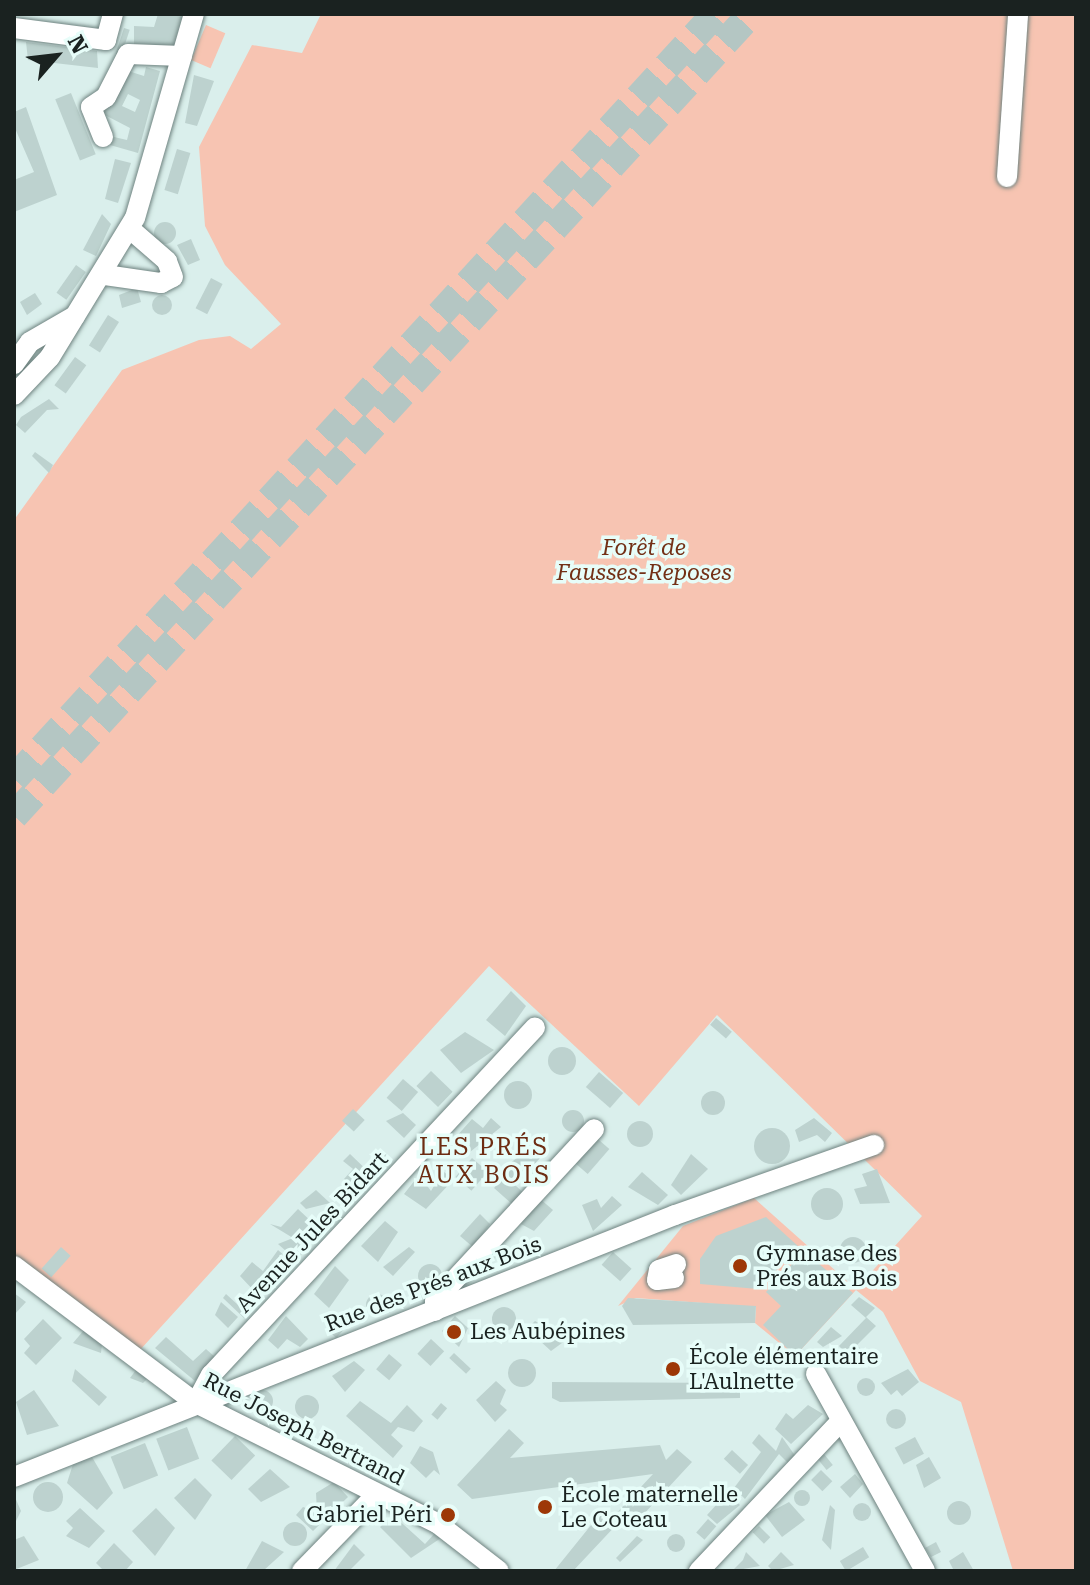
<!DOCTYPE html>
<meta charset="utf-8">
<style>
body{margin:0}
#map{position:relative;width:1090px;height:1585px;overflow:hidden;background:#daefec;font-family:"Roboto Serif",serif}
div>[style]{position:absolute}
.green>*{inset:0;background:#f7c4b2;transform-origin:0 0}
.building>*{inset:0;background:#bdd2cf;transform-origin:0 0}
.round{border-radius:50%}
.highway-tunnel>*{height:28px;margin-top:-14px;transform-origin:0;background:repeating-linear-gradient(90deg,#b4c6c3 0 28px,transparent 0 42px)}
.roads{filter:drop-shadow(0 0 2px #6e827f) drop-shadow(0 0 2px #6e827f)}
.minor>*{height:20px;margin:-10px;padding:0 10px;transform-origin:10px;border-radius:10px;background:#fff}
.dots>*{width:22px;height:22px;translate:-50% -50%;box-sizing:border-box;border:4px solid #e7fdf9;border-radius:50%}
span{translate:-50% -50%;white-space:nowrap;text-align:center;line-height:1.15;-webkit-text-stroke:7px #e7fdf9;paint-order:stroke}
.park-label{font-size:22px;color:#733016;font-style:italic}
.street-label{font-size:22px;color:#1a2220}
.poi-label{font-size:22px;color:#1a2220}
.left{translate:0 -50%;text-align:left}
.right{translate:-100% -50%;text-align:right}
.neighbourhood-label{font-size:24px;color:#6d2c12;letter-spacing:2px}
.frame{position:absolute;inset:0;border:16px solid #1a2220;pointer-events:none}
.north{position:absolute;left:16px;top:16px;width:80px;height:80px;-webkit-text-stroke:6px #e7fdf9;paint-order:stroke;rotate:62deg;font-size:22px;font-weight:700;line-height:32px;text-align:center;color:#1a2220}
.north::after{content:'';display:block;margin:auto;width:28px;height:36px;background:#1a2220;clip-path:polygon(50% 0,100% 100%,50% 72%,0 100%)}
</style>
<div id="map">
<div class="green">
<div style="clip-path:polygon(321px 14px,1076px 14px,1076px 1571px,1013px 1571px,961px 1402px,920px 1381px,883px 1312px,856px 1290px,795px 1356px,755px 1323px,756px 1307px,636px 1298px,618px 1306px,683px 1226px,754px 1198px,856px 1289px,922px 1216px,717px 1015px,639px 1106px,489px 966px,140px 1350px,14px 1257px,14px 520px,122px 370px,199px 340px,230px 336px,251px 349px,281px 324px,225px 265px,205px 226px,199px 147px,252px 45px,302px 53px)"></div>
<div style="left:206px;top:25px;width:21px;height:38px;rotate:23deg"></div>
</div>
<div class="building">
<div style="clip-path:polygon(158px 14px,187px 17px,178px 50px,134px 48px,134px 26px,154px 27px)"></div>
<div style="left:124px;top:28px;width:6px;height:27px;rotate:18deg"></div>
<div style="clip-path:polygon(26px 42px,97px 51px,98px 68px,28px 60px)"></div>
<div style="clip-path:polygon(evenodd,146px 67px,160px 71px,138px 153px,110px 145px,114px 137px,127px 140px,130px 128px,103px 114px,125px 70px,144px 76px,146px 67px,128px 94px,140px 100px,135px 112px,122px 106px,128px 94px)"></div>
<div style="clip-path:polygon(194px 75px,214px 81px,197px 126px,185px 123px)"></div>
<div style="left:71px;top:93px;width:66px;height:17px;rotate:68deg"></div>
<div style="clip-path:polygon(26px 107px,57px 195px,14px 212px,14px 180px,34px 172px,14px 126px,14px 112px)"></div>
<div style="left:177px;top:149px;width:14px;height:43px;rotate:17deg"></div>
<div style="clip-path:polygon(115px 159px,131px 163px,118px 203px,105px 199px)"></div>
<div style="clip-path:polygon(102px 214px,111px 224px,96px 256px,83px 250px)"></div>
<div class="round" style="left:154px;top:222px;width:22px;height:22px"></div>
<div style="clip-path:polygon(191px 239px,200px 260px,188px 265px,177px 245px)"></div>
<div style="left:76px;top:265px;width:12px;height:34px;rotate:35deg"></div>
<div style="left:211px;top:278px;width:13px;height:34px;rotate:27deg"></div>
<div style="clip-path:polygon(137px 288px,141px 302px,122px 308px,119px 295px)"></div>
<div style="clip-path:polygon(35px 293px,42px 304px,27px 315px,20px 302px)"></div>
<div class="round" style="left:152px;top:295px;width:20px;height:20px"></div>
<div style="left:108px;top:315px;width:13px;height:36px;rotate:32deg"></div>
<div style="left:75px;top:357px;width:14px;height:35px;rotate:36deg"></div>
<div style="clip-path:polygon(49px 399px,59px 409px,47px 410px,25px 433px,16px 425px,21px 417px)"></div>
<div style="clip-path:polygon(35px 452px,53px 465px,49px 473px,32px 456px)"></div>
<div style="clip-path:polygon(511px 991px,526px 1006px,505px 1036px,486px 1020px)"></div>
<div style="left:716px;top:1018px;width:21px;height:9px;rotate:41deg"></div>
<div style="clip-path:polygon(465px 1032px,494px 1050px,461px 1073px,440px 1050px)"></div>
<div class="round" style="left:548px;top:1047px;width:28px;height:28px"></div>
<div style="left:431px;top:1071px;width:30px;height:21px;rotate:44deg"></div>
<div style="left:599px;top:1072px;width:32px;height:20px;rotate:41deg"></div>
<div style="left:403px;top:1079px;width:20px;height:25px;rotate:41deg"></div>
<div class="round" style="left:504px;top:1081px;width:28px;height:28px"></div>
<div class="round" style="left:701px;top:1091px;width:24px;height:24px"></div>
<div style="left:353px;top:1109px;width:16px;height:16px;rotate:43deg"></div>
<div class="round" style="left:562px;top:1110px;width:22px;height:22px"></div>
<div style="clip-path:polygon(403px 1113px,416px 1125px,404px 1138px,386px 1121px)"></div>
<div style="clip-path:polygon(491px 1118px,501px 1127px,470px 1152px,455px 1138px,472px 1119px,483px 1128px)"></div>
<div style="clip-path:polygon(814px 1118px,832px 1133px,825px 1142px,817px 1135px,799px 1142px,795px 1130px)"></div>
<div class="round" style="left:627px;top:1121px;width:26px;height:26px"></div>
<div class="round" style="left:754px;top:1128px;width:36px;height:36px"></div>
<div style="left:592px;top:1134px;width:23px;height:33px;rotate:41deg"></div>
<div style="clip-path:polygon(531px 1148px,541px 1157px,515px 1185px,528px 1197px,512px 1204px,494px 1188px,501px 1180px,490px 1170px,505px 1176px,503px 1168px)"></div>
<div style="left:380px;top:1149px;width:15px;height:23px;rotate:42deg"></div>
<div style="clip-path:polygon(350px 1154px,374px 1177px,358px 1191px,344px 1179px,353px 1169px,343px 1161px)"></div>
<div style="clip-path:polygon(691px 1154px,708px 1169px,681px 1195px,671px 1185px)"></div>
<div style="left:472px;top:1158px;width:21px;height:25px;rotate:41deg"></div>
<div style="clip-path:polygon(877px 1169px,890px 1203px,860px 1204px,854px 1189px,867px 1186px,862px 1174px)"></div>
<div style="clip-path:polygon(443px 1171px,453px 1180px,426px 1209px,404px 1194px,419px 1175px,431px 1191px)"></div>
<div style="clip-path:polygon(642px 1172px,668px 1195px,658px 1205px,628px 1187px)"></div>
<div class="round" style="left:811px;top:1188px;width:32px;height:32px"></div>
<div style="clip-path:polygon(316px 1190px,330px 1203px,306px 1209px,300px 1203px)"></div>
<div style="clip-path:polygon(612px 1196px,622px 1205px,593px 1231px,582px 1205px,597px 1199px,601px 1208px)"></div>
<div style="clip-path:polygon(539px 1198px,553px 1210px,534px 1231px,521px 1224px)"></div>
<div style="clip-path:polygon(298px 1209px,314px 1224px,297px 1242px,306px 1250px,296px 1260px,278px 1244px,293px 1238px,270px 1224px,281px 1227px)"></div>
<div style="clip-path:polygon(480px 1214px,490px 1224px,473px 1247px,460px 1236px)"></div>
<div style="clip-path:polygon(766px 1217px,799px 1247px,758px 1289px,700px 1284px,700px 1259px,716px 1236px)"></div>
<div style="clip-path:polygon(385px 1221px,398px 1232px,378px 1262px,361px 1246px)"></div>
<div class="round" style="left:840px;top:1237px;width:26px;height:26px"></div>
<div style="left:61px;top:1247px;width:13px;height:29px;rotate:42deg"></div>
<div style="clip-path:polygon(409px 1247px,415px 1252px,393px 1276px,383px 1267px)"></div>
<div style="clip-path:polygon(278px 1250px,294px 1264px,257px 1294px,240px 1276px,252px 1262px,263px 1271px)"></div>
<div style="clip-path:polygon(804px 1251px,853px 1293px,795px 1356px,763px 1325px,781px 1306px,766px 1292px)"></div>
<div style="left:613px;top:1252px;width:25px;height:17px;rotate:42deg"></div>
<div class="round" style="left:418px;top:1264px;width:24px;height:24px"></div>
<div style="clip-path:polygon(335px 1266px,349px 1280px,329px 1308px,314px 1294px)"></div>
<div style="clip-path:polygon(14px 1293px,26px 1302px,14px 1315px)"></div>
<div style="clip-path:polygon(226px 1294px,248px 1314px,244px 1318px,223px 1298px)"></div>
<div class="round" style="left:366px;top:1294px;width:22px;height:22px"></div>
<div style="clip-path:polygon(859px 1297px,875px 1308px,866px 1317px,876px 1326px,857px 1345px,868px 1357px,856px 1364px,839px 1346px,866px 1318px,851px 1305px)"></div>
<div style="clip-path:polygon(628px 1298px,756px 1306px,755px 1323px,633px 1325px,622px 1306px)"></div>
<div style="clip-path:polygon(221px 1302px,238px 1317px,228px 1328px,215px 1315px)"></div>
<div class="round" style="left:492px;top:1307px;width:24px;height:24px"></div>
<div style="left:344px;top:1310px;width:13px;height:26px;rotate:42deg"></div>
<div style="clip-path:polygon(286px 1316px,308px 1339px,300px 1347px,287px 1339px,278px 1349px,268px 1340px)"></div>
<div style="clip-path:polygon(455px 1316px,468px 1328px,459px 1347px,442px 1331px)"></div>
<div style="clip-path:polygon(43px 1319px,62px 1338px,36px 1365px,24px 1353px,30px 1346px,24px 1339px)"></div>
<div style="clip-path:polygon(535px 1321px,561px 1335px,573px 1335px,551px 1351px,527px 1329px)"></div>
<div style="clip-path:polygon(831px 1327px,842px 1336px,823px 1347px,817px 1342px)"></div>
<div style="clip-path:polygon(84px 1330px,102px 1344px,101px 1353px,73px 1343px)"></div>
<div style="clip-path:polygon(166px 1337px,193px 1361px,206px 1349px,215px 1357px,195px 1381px,155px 1348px)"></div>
<div style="left:431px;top:1339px;width:18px;height:20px;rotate:43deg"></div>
<div style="left:454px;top:1353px;width:23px;height:7px;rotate:43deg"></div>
<div style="left:389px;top:1354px;width:17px;height:20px;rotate:40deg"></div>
<div class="round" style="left:508px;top:1359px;width:28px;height:28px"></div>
<div style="clip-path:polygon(354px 1361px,365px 1370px,345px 1392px,332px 1376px)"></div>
<div style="clip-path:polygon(75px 1369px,107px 1397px,99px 1406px,72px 1381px)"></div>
<div style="clip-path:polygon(908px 1369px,919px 1382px,902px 1396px,897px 1390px,891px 1395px,881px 1383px)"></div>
<div style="clip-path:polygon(136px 1370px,147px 1379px,143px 1383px,130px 1378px)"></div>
<div class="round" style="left:857px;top:1378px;width:18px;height:18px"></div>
<div style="clip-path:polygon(496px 1381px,506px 1390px,500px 1404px,507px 1410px,495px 1422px,476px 1400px)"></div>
<div style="clip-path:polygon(552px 1382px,740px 1383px,740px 1398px,560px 1402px,552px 1398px)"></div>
<div style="clip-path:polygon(34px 1390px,59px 1426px,27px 1435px,16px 1402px)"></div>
<div class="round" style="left:251px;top:1390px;width:22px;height:22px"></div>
<div class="round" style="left:295px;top:1395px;width:24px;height:24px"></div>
<div style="clip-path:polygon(360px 1401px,391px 1423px,407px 1405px,423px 1421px,414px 1432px,398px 1427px,391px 1435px,403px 1446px,393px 1458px,346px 1416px)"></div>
<div style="left:441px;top:1403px;width:8px;height:15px;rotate:40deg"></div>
<div style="clip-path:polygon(808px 1405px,823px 1414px,791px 1444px,775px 1429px,786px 1413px,793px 1419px)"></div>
<div class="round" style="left:886px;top:1409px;width:20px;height:20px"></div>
<div style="left:187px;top:1427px;width:34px;height:33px;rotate:69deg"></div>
<div style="clip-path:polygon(509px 1429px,524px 1443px,510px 1458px,660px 1445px,666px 1460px,677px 1449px,692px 1462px,629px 1530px,619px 1522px,573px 1571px,554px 1571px,604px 1509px,613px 1517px,653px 1474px,472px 1499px,457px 1485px)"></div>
<div style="clip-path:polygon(759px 1434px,776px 1451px,782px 1437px,796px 1457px,789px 1464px,779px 1454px,745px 1499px,734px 1488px,761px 1452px,752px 1443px)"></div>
<div style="left:235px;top:1436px;width:28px;height:34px;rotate:44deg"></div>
<div style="left:915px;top:1437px;width:19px;height:23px;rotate:62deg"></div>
<div style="left:145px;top:1443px;width:35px;height:37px;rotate:68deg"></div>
<div style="clip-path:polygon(420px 1446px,433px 1452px,440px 1475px,434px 1470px,426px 1478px,410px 1463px)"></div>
<div style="left:732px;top:1450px;width:22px;height:12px;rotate:43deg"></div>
<div style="left:824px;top:1454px;width:14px;height:8px;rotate:51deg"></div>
<div style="clip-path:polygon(92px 1457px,113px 1493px,97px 1510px,67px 1483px,73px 1464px)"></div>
<div style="clip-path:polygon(929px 1457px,941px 1478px,924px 1488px,916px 1465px)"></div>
<div style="clip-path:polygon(270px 1469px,290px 1487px,261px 1502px,248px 1489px)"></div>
<div style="left:821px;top:1470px;width:16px;height:14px;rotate:45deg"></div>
<div style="clip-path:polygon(855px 1474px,863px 1484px,850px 1498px,840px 1487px)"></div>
<div style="clip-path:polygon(195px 1478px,212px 1495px,195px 1520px,174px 1498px)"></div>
<div class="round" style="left:33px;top:1482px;width:30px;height:30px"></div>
<div style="clip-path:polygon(334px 1482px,348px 1497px,313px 1531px,296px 1515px,303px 1507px,317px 1512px,316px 1493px)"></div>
<div class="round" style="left:794px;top:1490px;width:16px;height:16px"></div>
<div class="round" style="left:671px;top:1492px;width:14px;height:14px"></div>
<div style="clip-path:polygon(727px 1493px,740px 1505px,717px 1524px,707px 1515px)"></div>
<div style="clip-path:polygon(14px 1495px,21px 1511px,14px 1525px)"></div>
<div class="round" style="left:947px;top:1501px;width:24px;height:24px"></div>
<div style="clip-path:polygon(789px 1502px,805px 1520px,782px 1537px,765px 1515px)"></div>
<div class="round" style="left:853px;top:1503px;width:18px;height:18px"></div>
<div style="clip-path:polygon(830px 1505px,835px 1510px,831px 1550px,822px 1540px)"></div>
<div style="clip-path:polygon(80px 1508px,105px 1531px,89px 1548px,66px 1536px,73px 1528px,66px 1521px)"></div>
<div style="clip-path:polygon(156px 1508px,175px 1528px,155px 1556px,132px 1531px)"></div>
<div style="clip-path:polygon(393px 1515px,425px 1544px,435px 1533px,441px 1538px,411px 1558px,380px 1527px)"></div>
<div style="left:708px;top:1519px;width:11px;height:18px;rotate:41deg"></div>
<div class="round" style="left:283px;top:1522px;width:24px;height:24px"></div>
<div style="left:759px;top:1526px;width:16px;height:9px;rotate:45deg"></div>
<div class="round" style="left:667px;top:1534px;width:18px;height:18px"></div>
<div style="clip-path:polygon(24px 1536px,39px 1560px,14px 1570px,14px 1540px)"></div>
<div style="clip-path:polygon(637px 1536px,643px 1540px,620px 1562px,616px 1558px)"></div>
<div style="clip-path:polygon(262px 1541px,284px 1552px,263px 1571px,245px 1571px)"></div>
<div style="clip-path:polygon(936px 1542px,941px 1552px,931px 1557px,925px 1548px)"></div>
<div style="clip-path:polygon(114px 1543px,133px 1562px,125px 1571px,104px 1571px,96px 1563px)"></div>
<div style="clip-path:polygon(354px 1544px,365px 1555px,349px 1571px,334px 1571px)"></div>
<div style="left:863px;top:1547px;width:12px;height:27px;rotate:59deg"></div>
<div style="clip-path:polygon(746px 1552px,760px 1566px,732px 1571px,743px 1560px)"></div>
<div style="clip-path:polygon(781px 1552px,794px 1565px,773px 1571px,768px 1566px)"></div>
<div style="clip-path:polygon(963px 1552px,974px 1571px,954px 1571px,949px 1561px)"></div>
</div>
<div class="highway-tunnel">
<div style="left:14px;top:779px;width:1038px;rotate:-47.5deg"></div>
<div style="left:14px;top:816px;width:1089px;rotate:-47.42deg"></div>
</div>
<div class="roads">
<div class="minor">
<div style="left:14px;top:28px;width:93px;rotate:7.4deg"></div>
<div style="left:106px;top:40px;width:27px;rotate:-75deg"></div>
<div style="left:103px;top:137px;width:32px;rotate:-112deg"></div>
<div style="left:91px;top:107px;width:18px;rotate:-34deg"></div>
<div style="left:106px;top:97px;width:48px;rotate:-62.9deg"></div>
<div style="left:128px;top:54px;width:54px;rotate:2.1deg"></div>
<div style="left:1007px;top:177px;width:163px;rotate:-86.1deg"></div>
<div style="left:105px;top:275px;width:57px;rotate:8.1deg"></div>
<div style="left:161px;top:283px;width:13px;rotate:-27deg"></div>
<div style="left:173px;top:277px;width:17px;rotate:-111deg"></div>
<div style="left:167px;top:261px;width:50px;rotate:-139deg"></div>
<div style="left:14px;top:364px;width:27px;rotate:-54deg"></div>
<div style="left:30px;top:342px;width:52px;rotate:-30deg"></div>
<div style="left:14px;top:395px;width:52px;rotate:-46.5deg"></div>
<div style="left:50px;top:357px;width:163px;rotate:-58.6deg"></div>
<div style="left:135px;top:218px;width:212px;rotate:-73.9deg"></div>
<div style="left:14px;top:1266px;width:228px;rotate:37deg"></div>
<div style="left:196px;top:1403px;width:269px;rotate:26.5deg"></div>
<div style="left:437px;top:1523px;width:78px;rotate:37.7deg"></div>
<div style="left:674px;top:1278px;width:17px;rotate:173deg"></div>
<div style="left:657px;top:1280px;width:10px;rotate:-79deg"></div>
<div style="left:659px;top:1270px;width:18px;rotate:-19deg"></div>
<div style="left:435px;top:1311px;width:10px;rotate:-90deg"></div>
<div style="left:435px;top:1301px;width:234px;rotate:-47.2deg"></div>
<div style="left:816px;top:1374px;width:225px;rotate:61deg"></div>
<div style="left:196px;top:1403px;width:32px;rotate:-62deg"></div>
<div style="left:211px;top:1375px;width:475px;rotate:-47deg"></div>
<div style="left:14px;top:1477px;width:711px;rotate:-21.62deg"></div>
<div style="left:675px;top:1215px;width:211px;rotate:-19.4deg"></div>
<div style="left:302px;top:1571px;width:107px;rotate:-45.8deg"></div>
<div style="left:699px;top:1571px;width:205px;rotate:-46.6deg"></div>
</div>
</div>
<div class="dots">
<div style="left:740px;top:1266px;background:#9d3807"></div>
<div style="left:454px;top:1332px;background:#9d3807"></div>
<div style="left:673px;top:1369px;background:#9d3807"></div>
<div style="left:545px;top:1507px;background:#9d3807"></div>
<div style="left:448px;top:1515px;background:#9d3807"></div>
</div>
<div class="park-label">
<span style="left:644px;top:560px">Forêt de<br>Fausses-Reposes</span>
</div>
<div class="street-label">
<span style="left:312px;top:1232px;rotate:-47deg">Avenue Jules Bidart</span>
<span style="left:433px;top:1284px;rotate:-21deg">Rue des Prés aux Bois</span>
<span style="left:304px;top:1429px;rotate:27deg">Rue Joseph Bertrand</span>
</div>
<div class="poi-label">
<span class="left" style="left:756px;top:1266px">Gymnase des<br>Prés aux Bois</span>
<span class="left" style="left:470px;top:1332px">Les Aubépines</span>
<span class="left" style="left:689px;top:1369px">École élémentaire<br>L'Aulnette</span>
<span class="left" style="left:561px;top:1507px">École maternelle<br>Le Coteau</span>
<span class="right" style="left:432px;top:1515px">Gabriel Péri</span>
</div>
<div class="neighbourhood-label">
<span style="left:484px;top:1162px">LES PRÉS<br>AUX BOIS</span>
</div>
<div class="frame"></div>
<div class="north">N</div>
</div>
